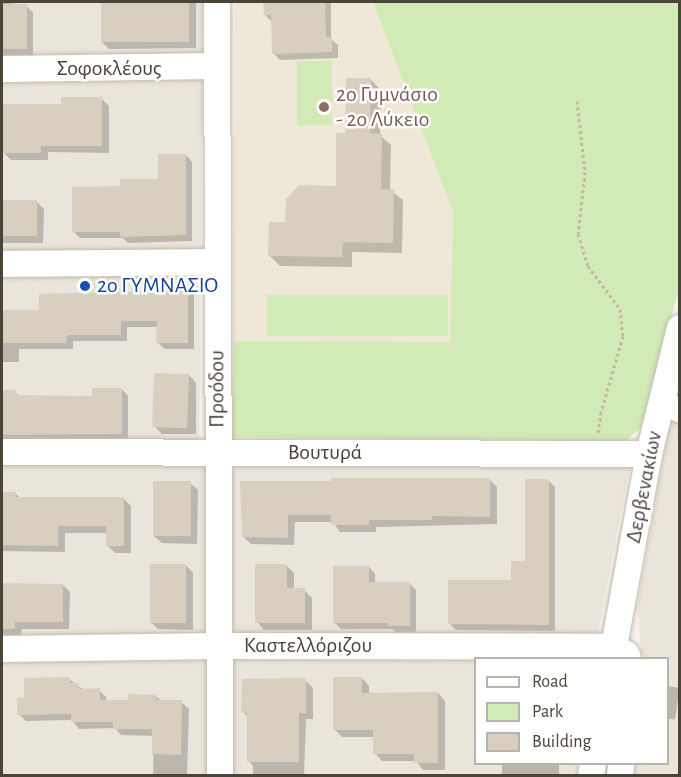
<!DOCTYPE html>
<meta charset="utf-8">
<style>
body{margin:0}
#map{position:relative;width:681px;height:777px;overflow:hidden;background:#f6f3ec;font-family:"Alegreya Sans",sans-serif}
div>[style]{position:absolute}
.residential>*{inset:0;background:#eae5da}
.education>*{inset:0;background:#efe8d6}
.green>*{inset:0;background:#d2eab5;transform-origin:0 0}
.shadow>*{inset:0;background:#0003;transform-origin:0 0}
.building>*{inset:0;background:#d8cfc1;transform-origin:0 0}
.path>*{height:3px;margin-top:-1.5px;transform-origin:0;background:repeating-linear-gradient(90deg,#c4b79f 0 3px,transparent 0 6px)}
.roads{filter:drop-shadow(0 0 2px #c2bbae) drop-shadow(0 0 2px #c2bbae)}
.minor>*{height:26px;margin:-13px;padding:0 13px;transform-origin:13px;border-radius:13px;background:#fff}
.dots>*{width:16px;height:16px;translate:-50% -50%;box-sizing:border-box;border:3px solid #fff;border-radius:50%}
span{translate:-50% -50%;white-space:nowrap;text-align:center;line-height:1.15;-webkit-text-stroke:5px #fff;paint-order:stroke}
.street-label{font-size:22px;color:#4b4439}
.education-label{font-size:22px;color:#785e54}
.left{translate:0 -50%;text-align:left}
.transit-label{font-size:22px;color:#164399}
.frame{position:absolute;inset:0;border:3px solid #4b4439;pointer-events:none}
.legend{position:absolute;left:474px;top:657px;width:195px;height:108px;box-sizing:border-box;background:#fff;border:2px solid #b7b4b0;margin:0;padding:8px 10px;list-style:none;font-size:18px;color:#4b4439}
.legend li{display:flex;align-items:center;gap:12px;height:30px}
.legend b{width:30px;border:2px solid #b7b4b0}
</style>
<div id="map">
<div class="residential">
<div style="clip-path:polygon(2px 2px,203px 2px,199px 463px,630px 464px,593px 658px,476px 658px,476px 764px,577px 764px,576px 775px,2px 776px)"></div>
<div style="clip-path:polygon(679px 387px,679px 775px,624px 776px,626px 764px,668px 764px,668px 658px,641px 658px,638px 603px,670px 420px)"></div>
</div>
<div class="education">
<div style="clip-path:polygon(235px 2px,373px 2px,453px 212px,450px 342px,234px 341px)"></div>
</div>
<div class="green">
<div style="clip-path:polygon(373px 2px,679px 2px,679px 289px,641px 427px,625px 441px,231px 437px,234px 341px,450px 342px,453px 212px)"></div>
<div style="left:297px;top:61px;width:35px;height:64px"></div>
<div style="left:267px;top:295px;width:181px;height:41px"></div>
</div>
<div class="shadow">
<div style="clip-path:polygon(2px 2px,26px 5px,33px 13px,33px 56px,2px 55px)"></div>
<div style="clip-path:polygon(102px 2px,196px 2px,196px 48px,109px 49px,102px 42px)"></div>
<div style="clip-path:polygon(265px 2px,331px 2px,331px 39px,338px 45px,338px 58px,280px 60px,273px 53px,272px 22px,265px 15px)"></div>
<div style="clip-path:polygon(371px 80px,381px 90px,380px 135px,391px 145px,390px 190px,403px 200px,402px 253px,352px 252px,352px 267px,280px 266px,270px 256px,287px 224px,337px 187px,347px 134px)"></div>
<div style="clip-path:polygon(102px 99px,109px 106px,109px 153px,48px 152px,48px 160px,11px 160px,3px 152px,62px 106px)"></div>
<div style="clip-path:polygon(186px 155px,192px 162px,192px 241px,128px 243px,123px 238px,80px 238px,73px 231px,122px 188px,159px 181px)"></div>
<div style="clip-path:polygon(2px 201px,36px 201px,44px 209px,43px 243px,2px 243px)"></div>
<div style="clip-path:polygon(187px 287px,194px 293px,194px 349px,165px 349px,158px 343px,158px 327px,127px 327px,127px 341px,73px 341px,73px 349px,19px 349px,19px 362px,2px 362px,2px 311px,40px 312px)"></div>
<div style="clip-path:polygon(189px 375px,196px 383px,196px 434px,162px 434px,155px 427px)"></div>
<div style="clip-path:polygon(122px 389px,128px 396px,128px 439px,21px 439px,21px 441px,2px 442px,2px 392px,15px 392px,20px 397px,93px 397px)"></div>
<div style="clip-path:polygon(490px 480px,497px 487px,497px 524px,376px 527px,376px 532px,340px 532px,333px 522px,295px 522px,294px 545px,251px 544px,244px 537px,242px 482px)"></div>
<div style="clip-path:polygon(548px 480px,555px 487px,555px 631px,456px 630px,449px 623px,512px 582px,527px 562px)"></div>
<div style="clip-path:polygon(190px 483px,198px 490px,197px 544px,162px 543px,154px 536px)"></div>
<div style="clip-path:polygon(15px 493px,20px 498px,124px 499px,131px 506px,131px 553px,115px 553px,108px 546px,108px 533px,65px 533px,65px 552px,2px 551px,2px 494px)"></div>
<div style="clip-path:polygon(186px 565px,193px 573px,193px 630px,158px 629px,151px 622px)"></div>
<div style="clip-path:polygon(287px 566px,294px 573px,294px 590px,304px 590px,312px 598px,312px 630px,264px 630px,257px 622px)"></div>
<div style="clip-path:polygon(369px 567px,375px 574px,375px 583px,410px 584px,416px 590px,416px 632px,396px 632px,393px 629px,341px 629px,335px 623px)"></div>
<div style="clip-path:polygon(2px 584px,63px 585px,70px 592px,69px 629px,22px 629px,21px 635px,2px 635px)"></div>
<div style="clip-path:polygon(362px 678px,369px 686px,369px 694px,438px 693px,445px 701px,445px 770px,423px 770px,416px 761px,382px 761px,375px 753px,375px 737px,342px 737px,334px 729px)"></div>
<div style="clip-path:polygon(69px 679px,84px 690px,99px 690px,106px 697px,106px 702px,129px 702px,156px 696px,161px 701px,181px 702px,189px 709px,187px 776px,153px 776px,154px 736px,121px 735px,115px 728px,79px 729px,72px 720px,26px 721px,19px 714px,26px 699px)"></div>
<div style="clip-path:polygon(305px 680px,313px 688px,313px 719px,306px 719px,304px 776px,253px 776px,253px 766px,249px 761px,249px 718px,243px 712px)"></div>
<div style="left:668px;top:686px;width:12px;height:32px;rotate:9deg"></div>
<div style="left:502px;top:764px;width:57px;height:12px"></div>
</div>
<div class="building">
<div style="left:101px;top:2px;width:88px;height:40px"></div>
<div style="clip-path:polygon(263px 2px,325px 2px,326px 37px,332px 37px,332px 52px,272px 54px,271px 15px,264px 15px)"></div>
<div style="left:2px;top:4px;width:25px;height:45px"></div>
<div style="clip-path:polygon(346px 78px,371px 78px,370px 133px,382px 134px,381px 189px,394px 189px,393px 243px,343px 242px,342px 257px,268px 256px,269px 222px,285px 222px,286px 199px,299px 185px,336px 186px,336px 133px,345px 133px)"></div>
<div style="clip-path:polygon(61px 97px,102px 97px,102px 146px,41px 146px,41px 153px,2px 153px,2px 104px,61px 104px)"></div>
<div style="clip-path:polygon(158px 154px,186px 154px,186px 235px,120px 237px,120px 232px,72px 232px,72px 187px,120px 186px,120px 179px,158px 179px)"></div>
<div style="left:2px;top:200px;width:35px;height:36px"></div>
<div style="clip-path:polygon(145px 285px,188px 285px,188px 343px,156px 343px,157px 321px,121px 321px,121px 335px,67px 335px,66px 343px,2px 343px,2px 310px,39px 310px,39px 294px,145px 291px)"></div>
<div style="left:154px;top:373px;width:35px;height:54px;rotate:2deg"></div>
<div style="clip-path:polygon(92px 388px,122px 388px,122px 434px,2px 435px,2px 390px,16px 390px,16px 395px,92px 396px)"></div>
<div style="clip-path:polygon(331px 478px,490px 478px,490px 517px,432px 516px,432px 520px,369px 520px,369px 525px,331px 525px,331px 515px,288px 515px,288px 538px,242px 537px,240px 481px,331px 481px)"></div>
<div style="clip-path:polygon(525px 479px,549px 479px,549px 625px,448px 624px,448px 580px,511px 580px,511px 561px,525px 561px)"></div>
<div style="left:153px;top:481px;width:38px;height:55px"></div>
<div style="clip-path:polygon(2px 492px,16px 492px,16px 497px,124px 497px,124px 546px,106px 546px,106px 526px,58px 526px,58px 546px,2px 545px)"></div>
<div style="left:150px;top:564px;width:36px;height:59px"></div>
<div style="clip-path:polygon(255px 564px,287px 564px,287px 588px,305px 588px,305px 623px,255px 623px)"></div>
<div style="clip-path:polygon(333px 566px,369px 566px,369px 582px,410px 582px,410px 626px,388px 626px,388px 623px,333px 623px)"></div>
<div style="clip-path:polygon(2px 583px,63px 584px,63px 622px,15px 622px,15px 629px,2px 629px)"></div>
<div style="clip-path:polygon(70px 677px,70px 683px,79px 683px,79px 689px,100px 688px,100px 700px,128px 700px,128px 694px,157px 695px,156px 700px,182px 700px,181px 755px,152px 754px,152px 729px,113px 729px,113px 722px,71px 722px,71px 714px,17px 715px,17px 698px,24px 698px,24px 678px)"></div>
<div style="clip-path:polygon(333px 677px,362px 677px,362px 693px,438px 692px,438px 763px,414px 763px,414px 754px,373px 754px,373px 730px,333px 730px)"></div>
<div style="clip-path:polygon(306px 678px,306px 713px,299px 713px,299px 762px,247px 762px,247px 713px,241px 713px,242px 679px)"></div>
</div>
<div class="path">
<div style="left:577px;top:101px;width:71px;rotate:83.6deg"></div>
<div style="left:585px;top:172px;width:62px;rotate:96.4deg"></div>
<div style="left:578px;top:234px;width:34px;rotate:73deg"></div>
<div style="left:588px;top:266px;width:54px;rotate:53.3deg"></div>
<div style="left:620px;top:309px;width:27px;rotate:84deg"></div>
<div style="left:623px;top:336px;width:79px;rotate:106.1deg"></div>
<div style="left:601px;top:412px;width:22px;rotate:98deg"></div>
</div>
<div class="roads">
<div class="minor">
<div style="left:217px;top:2px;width:774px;rotate:89.78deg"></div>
<div style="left:2px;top:69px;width:214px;rotate:-0.8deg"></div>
<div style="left:2px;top:264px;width:215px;rotate:-0.5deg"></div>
<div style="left:679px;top:409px;width:1px"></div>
<div style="left:2px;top:452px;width:647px;rotate:0.18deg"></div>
<div style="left:2px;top:649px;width:217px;rotate:-0.8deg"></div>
<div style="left:219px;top:646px;width:395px;rotate:0.1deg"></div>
<div style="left:614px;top:647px;width:14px;rotate:30deg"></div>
<div style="left:626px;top:654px;width:4px;rotate:63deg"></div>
<div style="left:612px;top:658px;width:207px;rotate:-79.7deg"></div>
<div style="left:649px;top:454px;width:130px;rotate:-76.2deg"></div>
<div style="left:591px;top:776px;width:12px;rotate:-81deg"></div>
<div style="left:620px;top:776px;width:12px;rotate:-85deg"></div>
</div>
</div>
<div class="dots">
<div style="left:324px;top:107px;background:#8d6e63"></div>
<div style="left:85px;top:286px;background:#1a4fb4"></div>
</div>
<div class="street-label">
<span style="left:109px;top:69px">Σοφοκλέους</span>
<span style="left:217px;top:389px;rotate:-90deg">Προόδου</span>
<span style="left:325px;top:453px">Βουτυρά</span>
<span style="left:644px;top:487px;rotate:-79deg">Δερβενακίων</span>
<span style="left:308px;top:646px">Καστελλόριζου</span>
</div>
<div class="education-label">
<span class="left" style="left:336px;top:107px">2ο Γυμνάσιο<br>- 2ο Λύκειο</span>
</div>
<div class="transit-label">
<span class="left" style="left:97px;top:286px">2ο ΓΥΜΝΑΣΙΟ</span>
</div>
<div class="frame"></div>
<ul class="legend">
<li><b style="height:8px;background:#fff"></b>Road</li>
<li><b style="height:16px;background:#d2eab5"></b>Park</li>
<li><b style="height:16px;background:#d8cfc1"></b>Building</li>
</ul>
</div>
